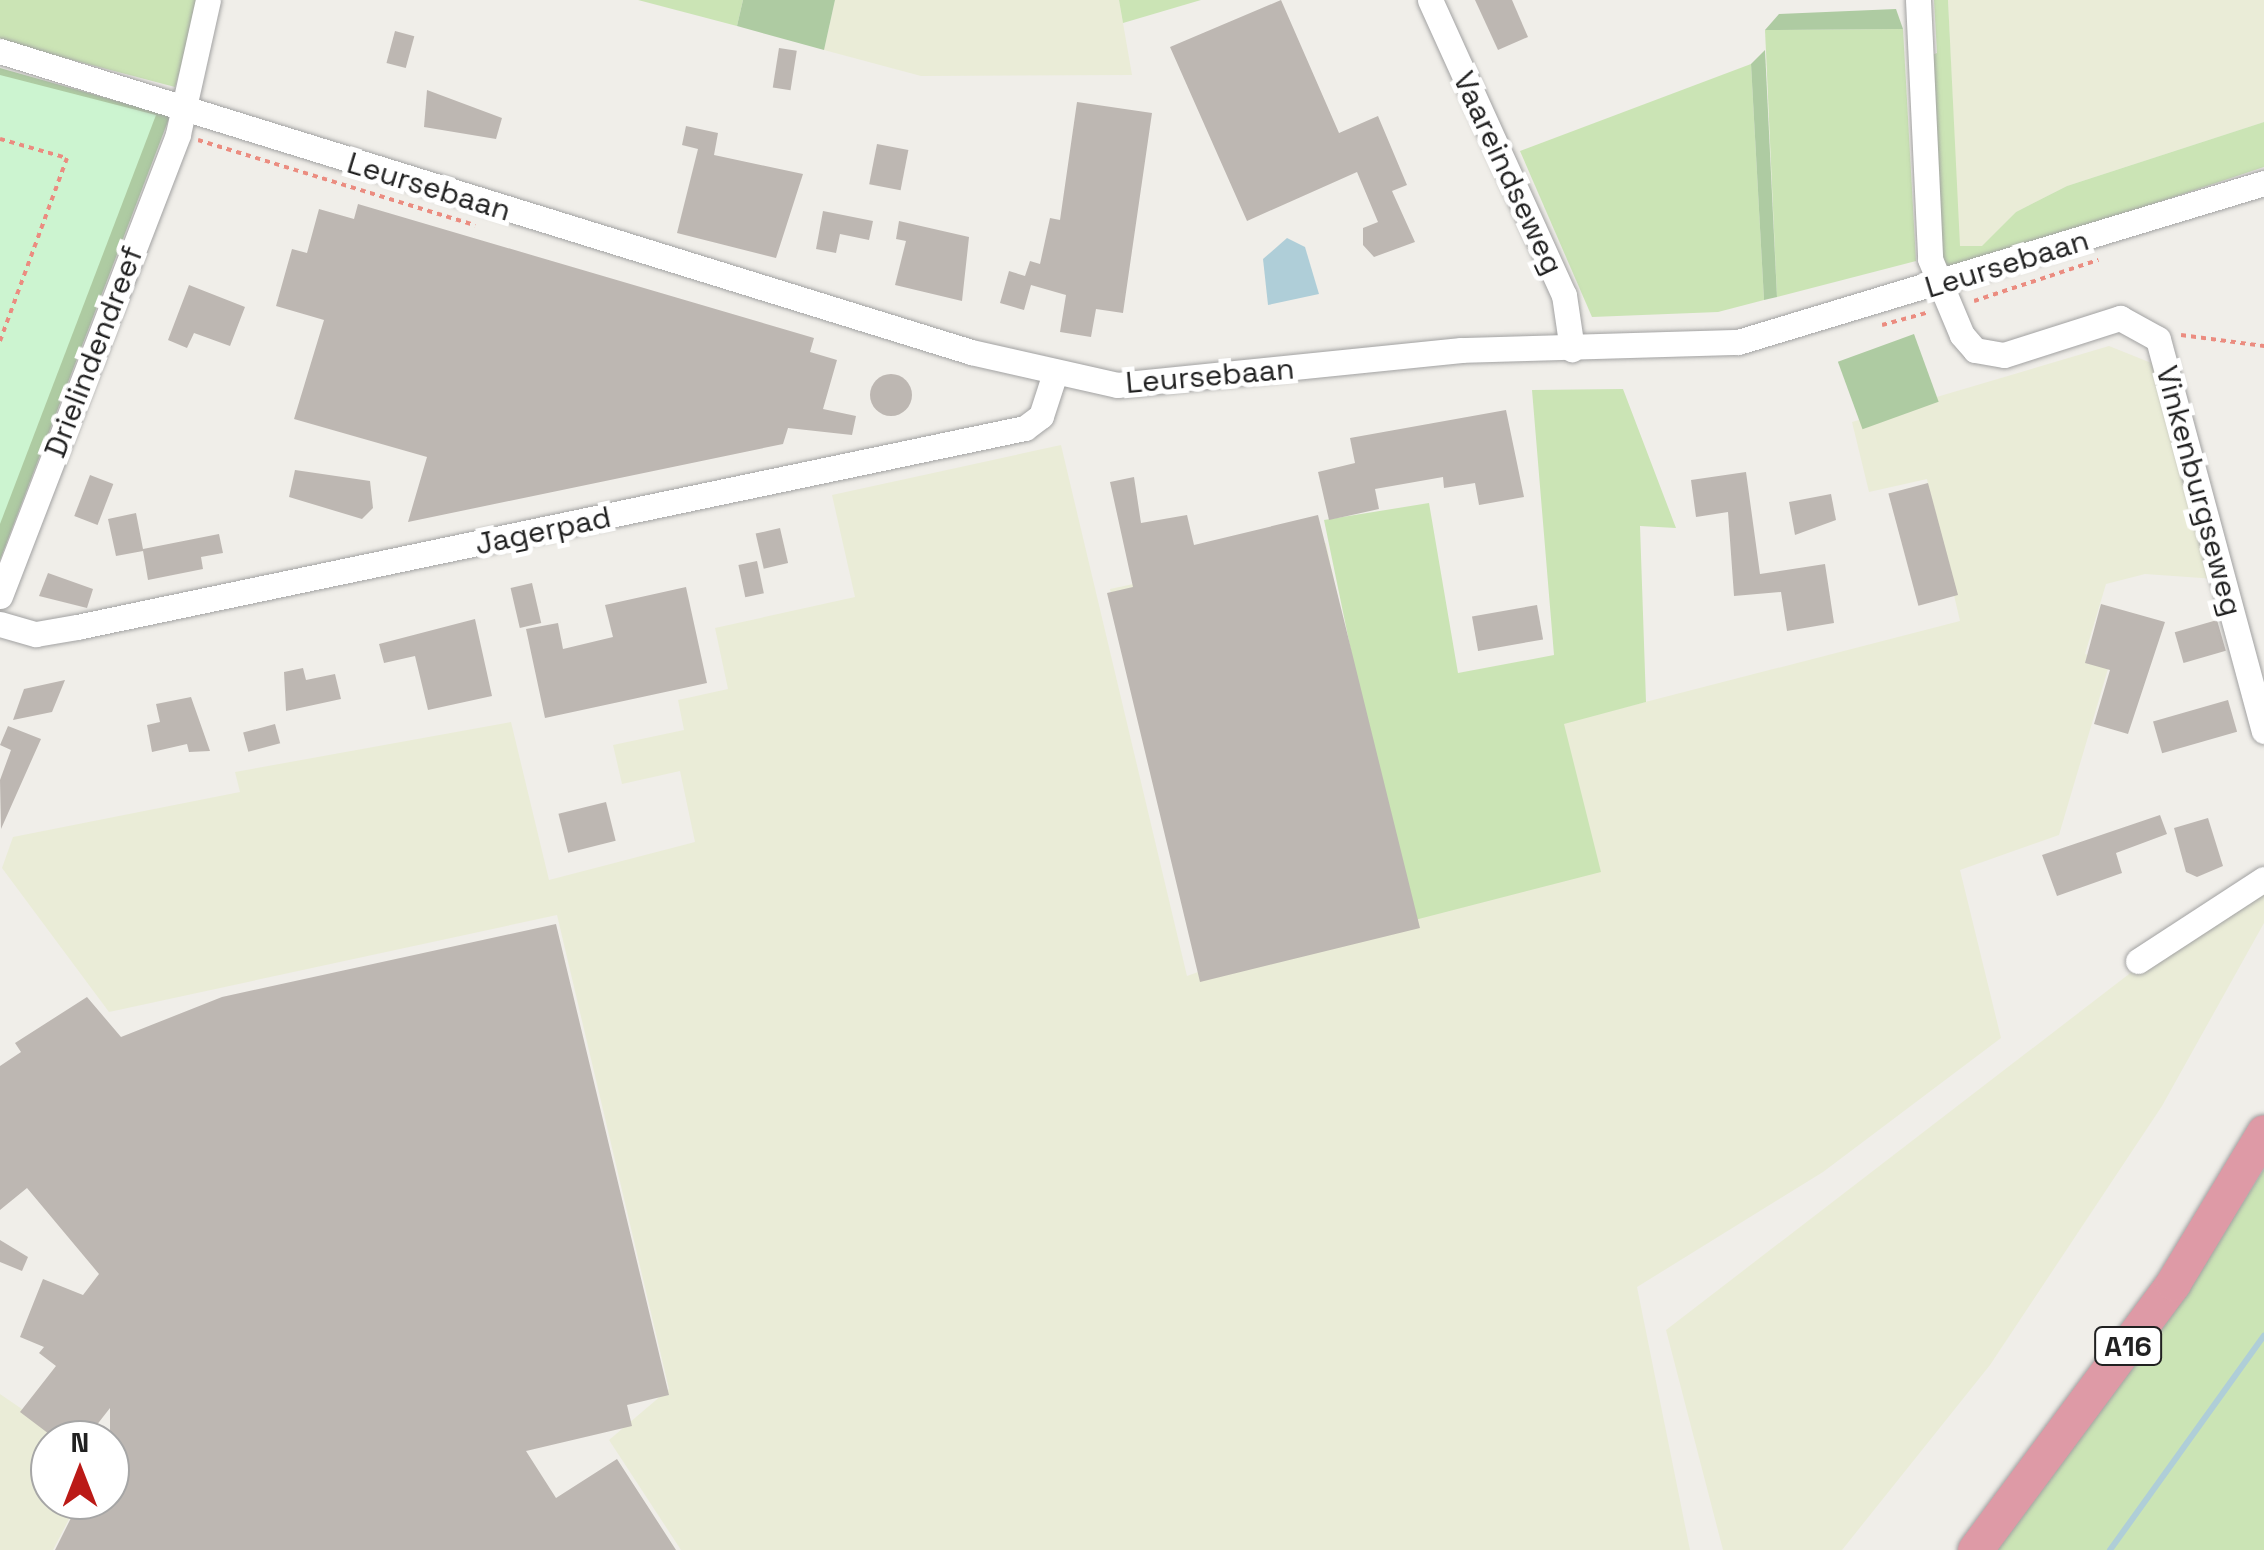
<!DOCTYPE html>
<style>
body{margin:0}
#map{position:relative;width:2264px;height:1550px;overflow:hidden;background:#f0eee9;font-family:"Space Grotesk",sans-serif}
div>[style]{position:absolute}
.farmland>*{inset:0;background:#eaecd7}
.grass>*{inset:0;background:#cbe4b5}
.forest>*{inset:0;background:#aecba2;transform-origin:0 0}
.park>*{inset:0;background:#ccf4d0}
.water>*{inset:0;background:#afced8}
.stream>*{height:6px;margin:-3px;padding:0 3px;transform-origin:3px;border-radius:3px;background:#afced8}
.building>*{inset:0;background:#bdb7b2;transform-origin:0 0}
.round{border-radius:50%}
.path>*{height:4px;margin-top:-2px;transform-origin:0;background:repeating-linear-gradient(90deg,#eb8c80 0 5px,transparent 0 10px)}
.roads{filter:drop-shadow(0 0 2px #a2a2a2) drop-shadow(0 0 2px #a2a2a2)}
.minor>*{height:25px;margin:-12.5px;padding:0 12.5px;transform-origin:12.5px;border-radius:12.5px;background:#fff}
.highway>*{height:35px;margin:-17.5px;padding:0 17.5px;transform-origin:17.5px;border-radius:17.5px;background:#de9aa6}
span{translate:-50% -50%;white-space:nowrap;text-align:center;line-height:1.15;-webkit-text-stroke:10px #fff;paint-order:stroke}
.shield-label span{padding:2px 8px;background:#fff;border:2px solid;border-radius:8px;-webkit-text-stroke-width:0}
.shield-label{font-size:28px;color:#212121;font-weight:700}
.street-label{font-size:30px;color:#212121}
.north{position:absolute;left:30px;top:1420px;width:100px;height:100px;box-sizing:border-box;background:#fff;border:2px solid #a6a6a6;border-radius:50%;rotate:0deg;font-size:28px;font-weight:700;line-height:40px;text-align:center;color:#212121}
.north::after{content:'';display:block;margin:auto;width:35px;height:45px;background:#bb1a17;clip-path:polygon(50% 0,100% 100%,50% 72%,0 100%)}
</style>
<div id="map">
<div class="farmland">
<div style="clip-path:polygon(835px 0,1119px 0,1132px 75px,921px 76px,824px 50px)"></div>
<div style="clip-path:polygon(1948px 0,2264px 0,2264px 122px,2067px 186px,2016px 212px,1983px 246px,1959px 246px)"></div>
<div style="clip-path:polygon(2109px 346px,2159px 366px,2216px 579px,2145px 574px,2106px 584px,2085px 654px,2110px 662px,2059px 835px,1960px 870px,2001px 1038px,1823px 1172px,1637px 1287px,1690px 1550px,681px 1550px,609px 1440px,669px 1389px,557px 915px,109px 1012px,2px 868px,13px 837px,240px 792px,235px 772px,511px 722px,549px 880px,695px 842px,680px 771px,622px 784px,613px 745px,684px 730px,678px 700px,728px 689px,715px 628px,855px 597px,832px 495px,1061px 445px,1187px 976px,1201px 971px,1110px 589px,1326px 543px,1407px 922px,1564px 723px,1960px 621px,1927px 479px,1869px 492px,1852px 422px)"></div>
<div style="clip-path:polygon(2264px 887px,2264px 923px,2162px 1106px,1990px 1365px,1842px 1550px,1723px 1550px,1666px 1330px,2146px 961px)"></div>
<div style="clip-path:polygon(0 1394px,67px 1440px,50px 1440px,50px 1500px,79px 1500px,53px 1550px,0 1550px)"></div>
</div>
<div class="grass">
<div style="clip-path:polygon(0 0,201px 0,175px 87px,0 41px)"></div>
<div style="clip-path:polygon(638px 0,743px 0,737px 26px)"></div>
<div style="clip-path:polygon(1119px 0,1201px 0,1123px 23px)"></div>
<div style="clip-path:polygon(1934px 0,1948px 0,1960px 246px,1982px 246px,2016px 212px,2067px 186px,2264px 122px,2264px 167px,1952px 271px,1939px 256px,1927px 57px,1937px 53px)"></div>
<div style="clip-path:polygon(1903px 29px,1916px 261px,1777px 297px,1765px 30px)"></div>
<div style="clip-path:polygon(1751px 64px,1764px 300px,1718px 312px,1592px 317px,1520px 151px)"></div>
<div style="clip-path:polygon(1623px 389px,1676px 528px,1640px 526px,1646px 702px,1564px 724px,1601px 872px,1407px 922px,1324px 520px,1429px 503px,1458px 673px,1554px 655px,1532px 390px)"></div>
<div style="clip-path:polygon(2264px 1169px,2264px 1550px,1996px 1550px,2189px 1288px)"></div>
</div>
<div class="forest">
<div style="clip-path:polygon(743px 0,835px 0,824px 50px,737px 26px)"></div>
<div style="clip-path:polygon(1896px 9px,1903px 29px,1765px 30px,1779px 14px)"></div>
<div style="clip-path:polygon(1765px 50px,1777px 297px,1764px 300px,1751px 64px)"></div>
<div style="clip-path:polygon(0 68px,170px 116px,0 560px)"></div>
<div style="left:1914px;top:334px;width:72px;height:81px;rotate:70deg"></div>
</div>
<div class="park">
<div style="clip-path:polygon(0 75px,156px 115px,0 524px)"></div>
</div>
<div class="water">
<div style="clip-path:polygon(1287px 238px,1305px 247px,1319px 294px,1268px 305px,1263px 259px)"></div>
</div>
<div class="stream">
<div style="left:2110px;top:1550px;width:264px;rotate:-54.3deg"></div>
</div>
<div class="building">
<div style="clip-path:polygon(1281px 0,1339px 133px,1378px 116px,1407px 185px,1392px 191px,1415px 242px,1374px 257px,1363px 245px,1363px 228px,1378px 222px,1357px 172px,1247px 221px,1170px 47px)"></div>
<div style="clip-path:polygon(1475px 0,1512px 0,1528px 37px,1498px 50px)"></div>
<div style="left:395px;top:31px;width:20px;height:33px;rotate:15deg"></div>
<div style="left:779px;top:48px;width:18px;height:40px;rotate:9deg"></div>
<div style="clip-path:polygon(427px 90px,502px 118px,496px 139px,424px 127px)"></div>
<div style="clip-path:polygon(1077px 102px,1152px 113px,1123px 313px,1096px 309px,1091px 337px,1060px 332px,1066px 295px,1031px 285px,1024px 310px,1000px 303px,1009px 271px,1025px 276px,1030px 261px,1040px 264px,1050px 218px,1060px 220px)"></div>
<div style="clip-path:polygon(686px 126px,718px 133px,714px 155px,803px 174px,776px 258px,677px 233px,698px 149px,682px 145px)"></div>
<div style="left:877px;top:144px;width:32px;height:41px;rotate:11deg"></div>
<div style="clip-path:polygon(358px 204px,814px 338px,810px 352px,837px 360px,823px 409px,856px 416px,852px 435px,788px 428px,783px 444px,408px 522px,427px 457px,294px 419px,324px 320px,276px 306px,292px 249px,307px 253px,319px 209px,354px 219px)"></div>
<div style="clip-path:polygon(823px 211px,873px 221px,869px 240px,840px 234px,836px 253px,816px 249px)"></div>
<div style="clip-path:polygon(899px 221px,969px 237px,962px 301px,895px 285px,906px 241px,896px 239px)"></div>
<div style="clip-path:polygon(189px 285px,245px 307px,230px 346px,194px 333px,187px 348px,168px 340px)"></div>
<div class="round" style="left:870px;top:374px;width:42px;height:42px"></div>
<div style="clip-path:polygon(1506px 410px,1524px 497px,1479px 505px,1475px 483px,1444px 488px,1443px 477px,1375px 489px,1379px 509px,1329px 520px,1318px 472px,1355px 463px,1350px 438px)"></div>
<div style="clip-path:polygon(295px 470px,370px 481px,373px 508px,362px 519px,289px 497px)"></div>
<div style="clip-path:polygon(1746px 472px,1760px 574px,1825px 564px,1834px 623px,1787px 631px,1781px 592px,1734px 596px,1728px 512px,1696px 517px,1691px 480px)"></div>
<div style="left:90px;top:475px;width:25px;height:44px;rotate:21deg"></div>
<div style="clip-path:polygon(1134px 477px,1141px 523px,1187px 515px,1194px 545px,1318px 515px,1420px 928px,1200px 982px,1107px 593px,1133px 587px,1110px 482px)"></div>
<div style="left:1928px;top:483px;width:116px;height:41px;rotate:75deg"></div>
<div style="clip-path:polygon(1831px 494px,1836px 520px,1795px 535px,1789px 502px)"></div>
<div style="clip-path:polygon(136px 513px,143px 549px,219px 534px,223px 553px,201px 557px,203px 569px,148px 580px,143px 551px,116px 556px,108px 519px)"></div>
<div style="left:780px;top:528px;width:36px;height:25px;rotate:77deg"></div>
<div style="left:757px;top:561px;width:33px;height:19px;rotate:78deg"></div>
<div style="clip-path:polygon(48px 573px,93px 589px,87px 608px,39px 596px)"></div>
<div style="left:532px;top:583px;width:41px;height:22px;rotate:77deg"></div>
<div style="clip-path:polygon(686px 587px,707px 683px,545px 718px,526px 629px,558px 623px,563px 649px,613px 637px,605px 605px)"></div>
<div style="clip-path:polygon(2101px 604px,2165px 622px,2128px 734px,2094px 724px,2110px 670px,2085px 663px)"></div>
<div style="left:1537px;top:605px;width:35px;height:66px;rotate:80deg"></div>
<div style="clip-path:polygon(475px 619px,492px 696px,428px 710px,415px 656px,384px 663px,379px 644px)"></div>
<div style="left:2217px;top:620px;width:32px;height:44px;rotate:74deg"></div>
<div style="clip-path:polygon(303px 668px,306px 680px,335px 674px,341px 699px,286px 711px,284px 672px)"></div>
<div style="clip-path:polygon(65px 680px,52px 712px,13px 720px,24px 689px)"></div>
<div style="clip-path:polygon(191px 697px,210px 751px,189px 752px,187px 744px,152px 752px,147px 725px,160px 722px,156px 704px)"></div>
<div style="left:2228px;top:700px;width:33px;height:78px;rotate:74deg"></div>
<div style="left:275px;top:724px;width:20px;height:33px;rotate:75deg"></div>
<div style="clip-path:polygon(8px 726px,41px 739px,1px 829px,0 780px,11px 750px,0 745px)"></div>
<div style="left:606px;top:802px;width:40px;height:49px;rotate:76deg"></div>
<div style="clip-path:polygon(2160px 815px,2167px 834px,2116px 853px,2122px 873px,2057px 896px,2042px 855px)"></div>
<div style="clip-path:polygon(2208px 818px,2223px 866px,2197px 877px,2186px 872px,2174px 828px)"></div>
<div style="clip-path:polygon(556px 924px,669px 1395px,627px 1405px,632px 1426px,526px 1451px,556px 1498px,617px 1459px,676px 1550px,55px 1550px,80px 1500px,110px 1500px,110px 1408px,85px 1440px,57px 1440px,20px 1412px,56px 1366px,39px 1353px,44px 1347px,20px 1337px,43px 1279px,83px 1295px,99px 1274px,27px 1188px,0 1210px,0 1066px,21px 1052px,15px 1043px,87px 997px,121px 1037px,222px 997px)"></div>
<div style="clip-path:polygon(0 1240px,28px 1257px,22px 1271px,0 1262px)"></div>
</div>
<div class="path">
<div style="left:0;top:139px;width:70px;rotate:15.8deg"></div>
<div style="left:67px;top:158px;width:195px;rotate:110.1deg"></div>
<div style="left:198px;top:140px;width:290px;rotate:17.1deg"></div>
<div style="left:1974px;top:301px;width:131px;rotate:-18.3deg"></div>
<div style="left:1882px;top:325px;width:46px;rotate:-15.3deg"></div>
<div style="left:2181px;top:335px;width:84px;rotate:7.5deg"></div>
</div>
<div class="roads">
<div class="minor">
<div style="left:1430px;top:0;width:324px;rotate:65.6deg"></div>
<div style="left:1564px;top:295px;width:55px;rotate:81.6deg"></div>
<div style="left:1918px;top:0;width:259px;rotate:87.3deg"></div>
<div style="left:1930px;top:259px;width:82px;rotate:67.2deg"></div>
<div style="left:1962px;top:335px;width:20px;rotate:49deg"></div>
<div style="left:1975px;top:350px;width:29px;rotate:10deg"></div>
<div style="left:2004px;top:355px;width:122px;rotate:-17.7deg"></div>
<div style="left:2120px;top:318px;width:43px;rotate:28.9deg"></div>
<div style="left:2158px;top:339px;width:406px;rotate:74.9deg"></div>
<div style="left:0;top:51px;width:1017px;rotate:17.22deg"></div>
<div style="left:971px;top:352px;width:150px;rotate:12.7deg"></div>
<div style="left:1117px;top:385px;width:346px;rotate:-5.8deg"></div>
<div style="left:1461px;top:350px;width:277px;rotate:-1.7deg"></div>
<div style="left:1738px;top:342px;width:550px;rotate:-16.82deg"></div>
<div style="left:0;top:596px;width:495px;rotate:-68.9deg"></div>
<div style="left:178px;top:134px;width:137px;rotate:-77.4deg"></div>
<div style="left:0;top:624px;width:37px;rotate:16deg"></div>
<div style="left:36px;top:634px;width:42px;rotate:-9.7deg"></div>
<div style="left:77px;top:627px;width:969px;rotate:-11.86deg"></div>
<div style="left:1025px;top:428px;width:20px;rotate:-37deg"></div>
<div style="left:1041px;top:416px;width:42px;rotate:-72deg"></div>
<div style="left:2138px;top:961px;width:150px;rotate:-33.1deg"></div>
</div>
<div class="highway">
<div style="left:1975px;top:1550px;width:332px;rotate:-53.4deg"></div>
<div style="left:2173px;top:1283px;width:176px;rotate:-58.9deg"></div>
</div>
</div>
<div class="shield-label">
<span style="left:2128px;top:1346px">A16</span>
</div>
<div class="street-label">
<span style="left:1508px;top:173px;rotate:65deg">Vaareindseweg</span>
<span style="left:429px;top:187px;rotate:17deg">Leursebaan</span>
<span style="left:2007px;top:264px;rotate:-17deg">Leursebaan</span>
<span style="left:94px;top:352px;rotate:-69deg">Drielindendreef</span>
<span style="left:1210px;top:376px;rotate:-5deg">Leursebaan</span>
<span style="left:2199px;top:491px;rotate:75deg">Vinkenburgseweg</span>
<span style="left:543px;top:531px;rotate:-12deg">Jagerpad</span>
</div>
<div class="north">N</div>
</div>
